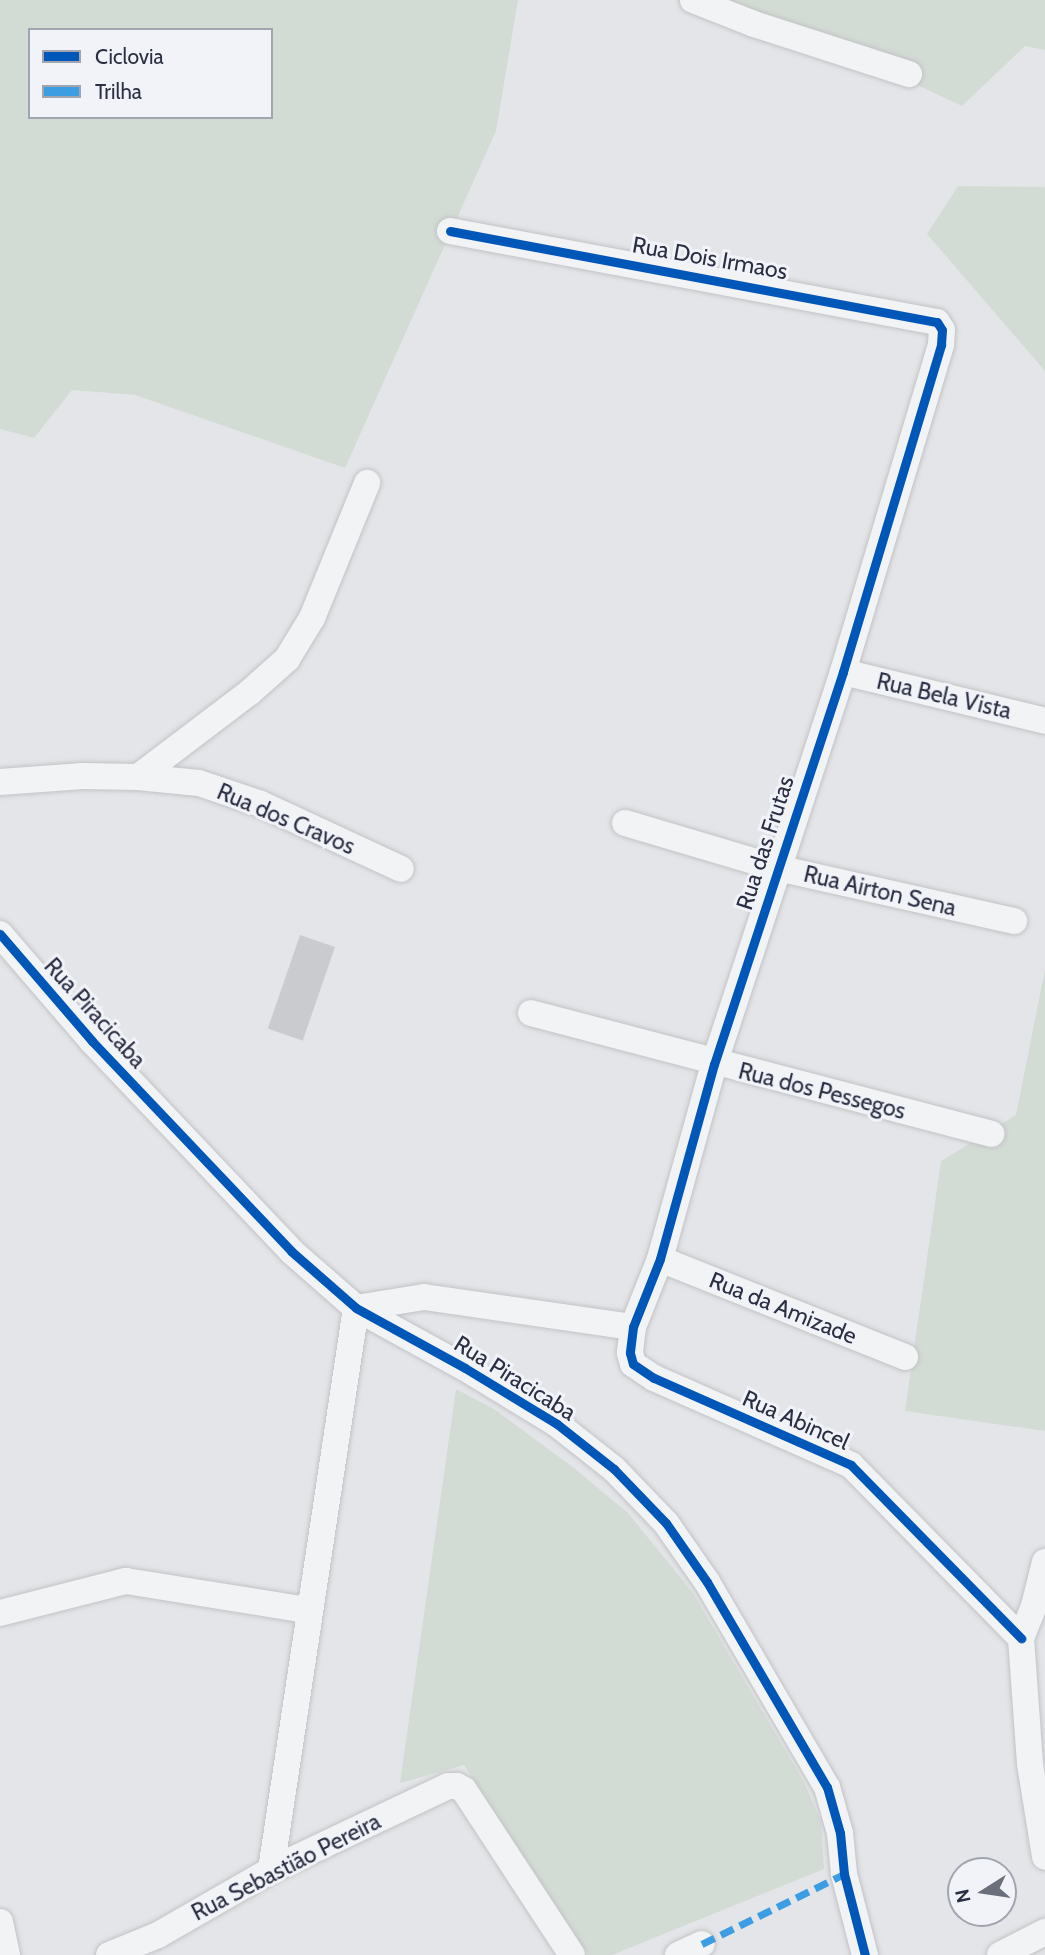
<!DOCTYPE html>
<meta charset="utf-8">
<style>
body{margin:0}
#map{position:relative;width:1045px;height:1955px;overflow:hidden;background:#e4e5e8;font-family:Cabin,sans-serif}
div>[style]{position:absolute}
.green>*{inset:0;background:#d3dcd4}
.building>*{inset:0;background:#cacbcf;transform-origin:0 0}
.roads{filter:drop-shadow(0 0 2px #c2c3c6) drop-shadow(0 0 2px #c2c3c6)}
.minor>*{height:26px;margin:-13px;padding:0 13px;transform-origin:13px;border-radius:13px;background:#f2f3f5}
.quiet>*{height:7px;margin-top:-3.5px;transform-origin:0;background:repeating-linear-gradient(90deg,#3d9de3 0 14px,transparent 0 21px)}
.cycleway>*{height:9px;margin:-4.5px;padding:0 4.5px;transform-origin:4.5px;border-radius:4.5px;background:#0057b8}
span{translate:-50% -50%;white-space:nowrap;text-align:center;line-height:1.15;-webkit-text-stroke:6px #f1f3f8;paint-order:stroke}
.street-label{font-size:23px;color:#2a2f42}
.legend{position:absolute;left:28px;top:28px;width:245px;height:91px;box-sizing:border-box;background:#f1f3f8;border:2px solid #a1a5af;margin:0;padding:9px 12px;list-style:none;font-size:21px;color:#2a2f42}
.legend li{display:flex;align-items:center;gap:14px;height:35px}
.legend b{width:35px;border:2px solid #a1a5af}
.north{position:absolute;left:947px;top:1857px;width:70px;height:70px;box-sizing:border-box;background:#f1f3f8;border:2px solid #a1a5af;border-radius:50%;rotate:258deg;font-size:19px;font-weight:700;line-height:28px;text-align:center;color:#2a2f42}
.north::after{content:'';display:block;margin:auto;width:24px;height:32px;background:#6b6f7c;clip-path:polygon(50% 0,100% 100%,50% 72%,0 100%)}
</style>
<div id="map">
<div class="green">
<div style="clip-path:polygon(evenodd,0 0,518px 0,496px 131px,345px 468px,135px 395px,72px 390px,34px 438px,0 429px,0 0,30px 30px,271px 30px,271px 117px,30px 117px,30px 30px)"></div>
<div style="clip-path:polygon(723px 0,1045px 0,1045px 50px,1025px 46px,962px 106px,860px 58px)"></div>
<div style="clip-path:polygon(958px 186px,1045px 187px,1045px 371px,927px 234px)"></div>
<div style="clip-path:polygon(1045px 969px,1045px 1431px,905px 1411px,941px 1161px,1016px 1115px)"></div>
<div style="clip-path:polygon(456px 1389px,494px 1409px,574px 1468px,628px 1513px,693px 1593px,804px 1782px,821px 1822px,824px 1869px,612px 1955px,588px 1955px,464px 1765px,400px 1783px)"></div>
</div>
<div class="building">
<div style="left:300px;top:935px;width:37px;height:99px;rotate:19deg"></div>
</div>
<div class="roads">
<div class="minor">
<div style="left:693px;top:0;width:66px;rotate:21.5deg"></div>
<div style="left:754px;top:24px;width:163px;rotate:17.9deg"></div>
<div style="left:450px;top:231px;width:495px;rotate:10.6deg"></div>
<div style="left:937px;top:322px;width:9px;rotate:58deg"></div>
<div style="left:942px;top:330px;width:15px;rotate:94deg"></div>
<div style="left:941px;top:345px;width:341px;rotate:106.7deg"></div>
<div style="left:843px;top:672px;width:413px;rotate:108.2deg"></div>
<div style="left:714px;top:1064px;width:202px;rotate:105.5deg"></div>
<div style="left:660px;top:1259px;width:73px;rotate:111.7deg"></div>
<div style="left:633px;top:1327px;width:26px;rotate:97deg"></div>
<div style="left:630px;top:1353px;width:11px;rotate:75deg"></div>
<div style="left:633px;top:1364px;width:25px;rotate:34deg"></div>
<div style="left:654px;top:1378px;width:215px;rotate:23.8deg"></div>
<div style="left:851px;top:1465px;width:243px;rotate:45.5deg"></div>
<div style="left:843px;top:672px;width:208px;rotate:13.6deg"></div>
<div style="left:138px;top:777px;width:141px;rotate:-37.2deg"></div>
<div style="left:250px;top:692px;width:50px;rotate:-41.7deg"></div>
<div style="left:287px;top:659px;width:48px;rotate:-58.6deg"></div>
<div style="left:312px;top:618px;width:146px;rotate:-67.8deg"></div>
<div style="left:0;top:782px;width:83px;rotate:-4.1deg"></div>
<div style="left:83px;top:776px;width:55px;rotate:1deg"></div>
<div style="left:138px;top:777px;width:61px;rotate:5.6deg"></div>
<div style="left:199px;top:783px;width:65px;rotate:18.7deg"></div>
<div style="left:261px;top:804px;width:154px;rotate:24.9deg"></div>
<div style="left:625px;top:823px;width:159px;rotate:16.5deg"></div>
<div style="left:777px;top:868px;width:243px;rotate:12.6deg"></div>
<div style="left:0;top:934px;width:141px;rotate:49.3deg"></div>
<div style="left:92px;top:1041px;width:289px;rotate:46.5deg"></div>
<div style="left:291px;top:1251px;width:86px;rotate:41.2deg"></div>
<div style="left:356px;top:1308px;width:124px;rotate:28.8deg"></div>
<div style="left:465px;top:1368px;width:108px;rotate:31.3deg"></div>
<div style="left:557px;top:1424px;width:73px;rotate:38.3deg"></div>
<div style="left:614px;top:1469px;width:75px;rotate:46.1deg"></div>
<div style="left:666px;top:1523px;width:72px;rotate:55.2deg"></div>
<div style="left:707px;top:1582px;width:238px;rotate:59.7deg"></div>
<div style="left:827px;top:1787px;width:48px;rotate:74.2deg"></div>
<div style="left:840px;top:1833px;width:41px;rotate:84.4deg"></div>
<div style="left:844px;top:1874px;width:84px;rotate:75.5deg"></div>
<div style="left:531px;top:1013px;width:476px;rotate:14.7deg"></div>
<div style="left:660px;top:1259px;width:264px;rotate:21.8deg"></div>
<div style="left:356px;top:1308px;width:69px;rotate:-9.2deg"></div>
<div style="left:424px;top:1297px;width:211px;rotate:8.2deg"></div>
<div style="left:1045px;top:1562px;width:45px;rotate:104deg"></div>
<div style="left:1034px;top:1606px;width:35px;rotate:112deg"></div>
<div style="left:1021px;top:1638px;width:126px;rotate:85.9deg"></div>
<div style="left:1030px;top:1764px;width:94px;rotate:80.8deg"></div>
<div style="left:0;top:1613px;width:130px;rotate:-14.3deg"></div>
<div style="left:126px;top:1581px;width:184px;rotate:9.1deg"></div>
<div style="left:271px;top:1870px;width:568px;rotate:-81.4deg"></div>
<div style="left:0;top:1922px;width:34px;rotate:78deg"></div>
<div style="left:109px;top:1955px;width:53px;rotate:-22.2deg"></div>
<div style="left:158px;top:1935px;width:130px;rotate:-29.9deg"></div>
<div style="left:271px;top:1870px;width:196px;rotate:-25.4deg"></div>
<div style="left:448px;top:1786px;width:9px"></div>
<div style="left:457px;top:1786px;width:8px;rotate:30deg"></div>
<div style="left:464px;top:1790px;width:197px;rotate:56.8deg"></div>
<div style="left:678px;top:1955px;width:26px;rotate:-25deg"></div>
<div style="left:1000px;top:1955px;width:51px;rotate:-27.1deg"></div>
</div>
</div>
<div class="quiet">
<div style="left:702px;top:1944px;width:158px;rotate:-26.2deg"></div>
</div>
<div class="cycleway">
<div style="left:450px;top:231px;width:495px;rotate:10.6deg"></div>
<div style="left:937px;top:322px;width:9px;rotate:58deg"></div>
<div style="left:942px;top:330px;width:15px;rotate:94deg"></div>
<div style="left:941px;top:345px;width:341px;rotate:106.7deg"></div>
<div style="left:843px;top:672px;width:413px;rotate:108.2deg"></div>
<div style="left:714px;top:1064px;width:202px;rotate:105.5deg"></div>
<div style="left:660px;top:1259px;width:73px;rotate:111.7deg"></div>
<div style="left:633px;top:1327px;width:26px;rotate:97deg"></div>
<div style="left:630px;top:1353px;width:11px;rotate:75deg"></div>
<div style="left:633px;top:1364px;width:25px;rotate:34deg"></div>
<div style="left:654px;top:1378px;width:215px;rotate:23.8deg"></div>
<div style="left:851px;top:1465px;width:243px;rotate:45.5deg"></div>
<div style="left:0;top:934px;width:141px;rotate:49.3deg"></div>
<div style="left:92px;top:1041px;width:289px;rotate:46.5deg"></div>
<div style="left:291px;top:1251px;width:86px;rotate:41.2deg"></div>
<div style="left:356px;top:1308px;width:124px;rotate:28.8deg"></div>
<div style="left:465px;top:1368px;width:108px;rotate:31.3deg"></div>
<div style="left:557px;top:1424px;width:73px;rotate:38.3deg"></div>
<div style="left:614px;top:1469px;width:75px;rotate:46.1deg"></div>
<div style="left:666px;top:1523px;width:72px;rotate:55.2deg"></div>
<div style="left:707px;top:1582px;width:238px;rotate:59.7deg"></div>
<div style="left:827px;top:1787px;width:48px;rotate:74.2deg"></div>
<div style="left:840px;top:1833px;width:41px;rotate:84.4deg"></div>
<div style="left:844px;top:1874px;width:84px;rotate:75.5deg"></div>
</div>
<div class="street-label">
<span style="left:710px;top:258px;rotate:10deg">Rua Dois Irmaos</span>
<span style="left:944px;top:696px;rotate:13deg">Rua Bela Vista</span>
<span style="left:286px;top:819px;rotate:23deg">Rua dos Cravos</span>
<span style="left:765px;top:843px;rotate:-72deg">Rua das Frutas</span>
<span style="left:880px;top:891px;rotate:13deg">Rua Airton Sena</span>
<span style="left:95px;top:1013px;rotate:48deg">Rua Piracicaba</span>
<span style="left:822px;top:1091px;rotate:14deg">Rua dos Pessegos</span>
<span style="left:783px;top:1308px;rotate:22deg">Rua da Amizade</span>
<span style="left:515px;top:1378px;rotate:32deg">Rua Piracicaba</span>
<span style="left:796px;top:1420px;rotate:24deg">Rua Abincel</span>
<span style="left:286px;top:1867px;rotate:-27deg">Rua Sebastião Pereira</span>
</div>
<ul class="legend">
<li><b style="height:9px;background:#0057b8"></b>Ciclovia</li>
<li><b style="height:9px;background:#3d9de3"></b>Trilha</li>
</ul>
<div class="north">N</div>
</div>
